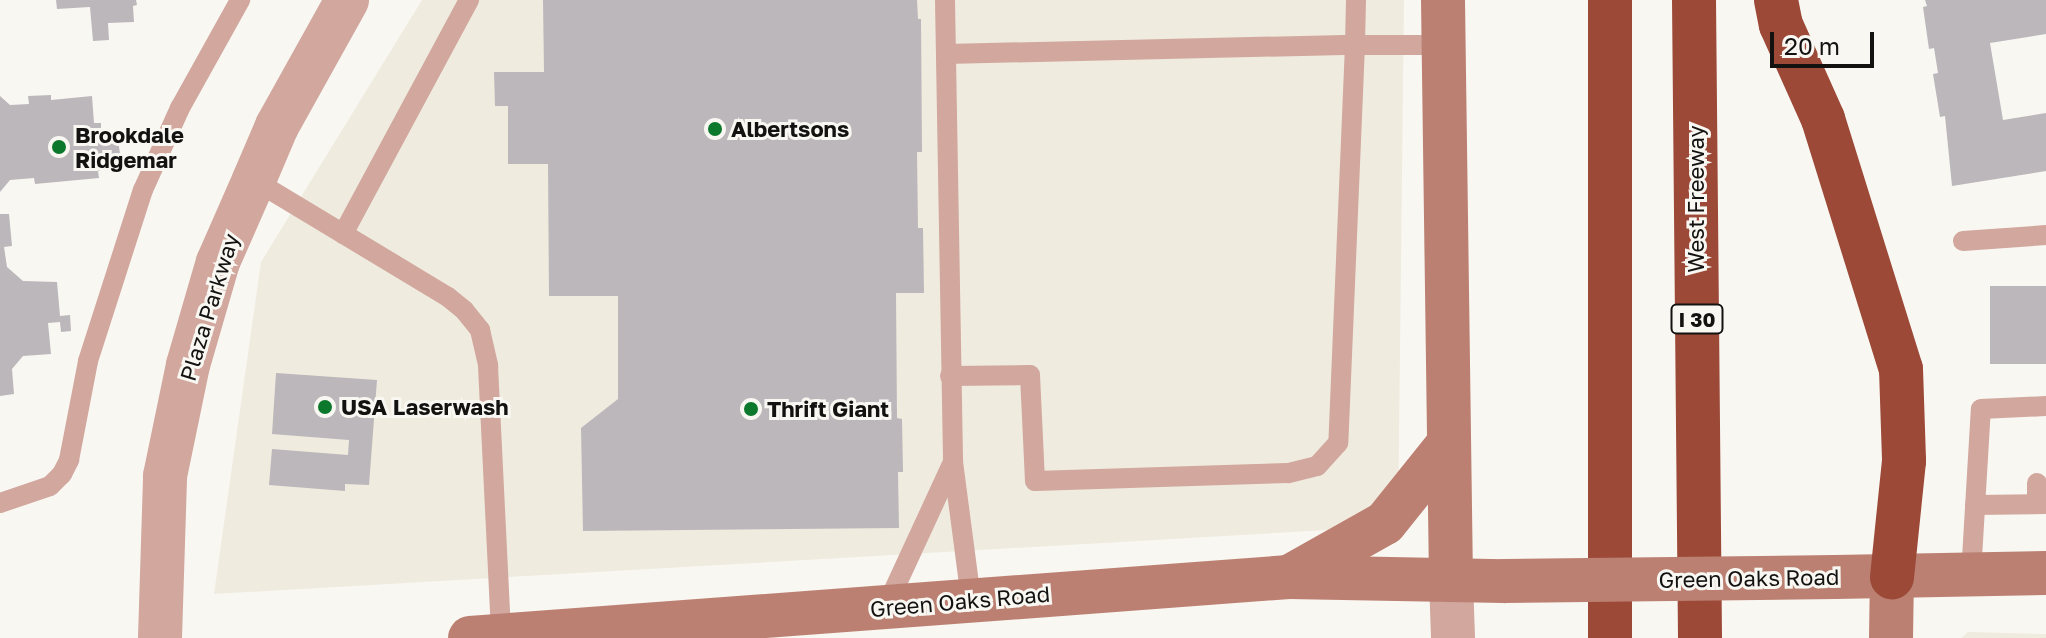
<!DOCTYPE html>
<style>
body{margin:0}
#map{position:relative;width:2046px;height:638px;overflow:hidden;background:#f9f7f2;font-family:"Golos Text",sans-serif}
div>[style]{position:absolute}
.built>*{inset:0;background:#f0ebdf}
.building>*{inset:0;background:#bcb7bb;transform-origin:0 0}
.service>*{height:20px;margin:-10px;padding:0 10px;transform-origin:10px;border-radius:10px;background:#d1a79e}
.tertiary>*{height:44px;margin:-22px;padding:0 22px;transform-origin:22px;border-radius:22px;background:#d1a79e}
.secondary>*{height:44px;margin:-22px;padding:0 22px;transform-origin:22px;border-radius:22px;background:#bc8072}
.motorway>*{height:44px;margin:-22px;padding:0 22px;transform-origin:22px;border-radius:22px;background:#9c4937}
.secondary-bridge>*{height:44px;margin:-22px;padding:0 22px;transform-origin:22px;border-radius:22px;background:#bc8072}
.dots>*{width:22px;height:22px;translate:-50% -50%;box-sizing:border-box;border:4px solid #f9f7f2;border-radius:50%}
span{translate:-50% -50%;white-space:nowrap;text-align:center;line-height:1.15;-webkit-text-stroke:6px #f9f7f2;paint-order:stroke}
.shield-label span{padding:2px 6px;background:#f9f7f2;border:2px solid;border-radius:6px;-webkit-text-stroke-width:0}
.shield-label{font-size:20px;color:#131211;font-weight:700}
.poi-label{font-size:22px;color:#131211;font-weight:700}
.left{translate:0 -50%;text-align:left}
.street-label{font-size:22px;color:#131211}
.scale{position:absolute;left:1770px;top:32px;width:104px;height:36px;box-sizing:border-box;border:4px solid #131211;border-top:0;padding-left:10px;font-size:24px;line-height:28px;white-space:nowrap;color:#131211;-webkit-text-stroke:6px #f9f7f2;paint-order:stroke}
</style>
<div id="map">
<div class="built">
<div style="clip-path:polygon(422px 0,1404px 0,1398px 526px,214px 594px,261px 262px)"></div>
<div style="clip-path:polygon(1968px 632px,2046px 634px,2046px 638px,1961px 638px)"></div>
</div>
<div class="building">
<div style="clip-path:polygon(56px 0,136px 0,137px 5px,133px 6px,134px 22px,108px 23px,109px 40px,93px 41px,90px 7px,57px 9px)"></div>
<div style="clip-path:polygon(543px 0,917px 0,918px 19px,921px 19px,922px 152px,917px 152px,918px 228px,923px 228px,924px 293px,896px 293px,897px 418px,902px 419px,903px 472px,898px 472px,899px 528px,583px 531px,581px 428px,618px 399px,618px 296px,549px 296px,548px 164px,508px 164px,508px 106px,495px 106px,494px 72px,544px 72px)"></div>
<div style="clip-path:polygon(1925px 0,2046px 0,2046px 34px,1990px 43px,2003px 120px,2046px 113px,2046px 171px,1952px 186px,1945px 116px,1940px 117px,1933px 74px,1938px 73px,1934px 48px,1929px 49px,1923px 7px,1927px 6px)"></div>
<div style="clip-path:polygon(51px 95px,51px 100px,92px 96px,94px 123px,101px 123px,101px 130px,108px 130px,109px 139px,118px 139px,120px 154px,110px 155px,111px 170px,98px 171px,99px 178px,35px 184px,34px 178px,10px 180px,0 192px,0 96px,10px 105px,29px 104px,28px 96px)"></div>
<div style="clip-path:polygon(0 214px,9px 214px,12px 246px,4px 247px,7px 267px,23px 281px,57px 282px,60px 316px,70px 315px,71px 331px,61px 332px,60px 322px,48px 323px,51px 354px,23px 356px,12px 369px,14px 394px,0 396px)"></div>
<div style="left:1990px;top:286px;width:56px;height:78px"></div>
<div style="clip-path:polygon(276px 373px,377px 380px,369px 485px,345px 484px,345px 491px,269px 485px,272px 449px,348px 455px,349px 440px,272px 434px)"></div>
</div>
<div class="service">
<div style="left:945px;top:0;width:462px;rotate:89deg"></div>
<div style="left:953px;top:462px;width:137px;rotate:82.5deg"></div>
<div style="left:1356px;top:0;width:45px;rotate:91.3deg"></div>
<div style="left:1355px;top:45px;width:89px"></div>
<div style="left:946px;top:54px;width:409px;rotate:-1.3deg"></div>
<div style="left:1355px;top:45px;width:398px;rotate:92.4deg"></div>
<div style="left:1338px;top:443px;width:31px;rotate:132deg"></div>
<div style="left:1317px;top:466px;width:30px;rotate:166deg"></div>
<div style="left:1288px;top:473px;width:253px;rotate:178.2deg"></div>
<div style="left:1035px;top:481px;width:106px;rotate:-92.7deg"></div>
<div style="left:1030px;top:375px;width:80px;rotate:179.3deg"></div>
<div style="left:254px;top:180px;width:227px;rotate:31.1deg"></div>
<div style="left:448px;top:297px;width:21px;rotate:39deg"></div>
<div style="left:464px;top:310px;width:26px;rotate:51deg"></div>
<div style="left:480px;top:330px;width:37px;rotate:77deg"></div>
<div style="left:488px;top:366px;width:270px;rotate:87.2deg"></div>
<div style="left:343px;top:234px;width:266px;rotate:-61.7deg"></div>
<div style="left:1963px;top:241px;width:83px;rotate:-4.1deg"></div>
<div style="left:0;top:503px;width:53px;rotate:-18.8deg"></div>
<div style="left:50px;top:486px;width:17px;rotate:-45deg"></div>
<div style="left:62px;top:474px;width:16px;rotate:-63deg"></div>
<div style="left:69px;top:460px;width:101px;rotate:-79.1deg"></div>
<div style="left:88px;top:361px;width:180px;rotate:-72.2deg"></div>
<div style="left:143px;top:190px;width:90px;rotate:-65.7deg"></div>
<div style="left:180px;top:108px;width:124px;rotate:-60.9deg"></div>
<div style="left:2037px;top:504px;width:21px;rotate:-90deg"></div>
<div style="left:1975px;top:505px;width:71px;rotate:-0.8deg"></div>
<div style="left:1971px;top:575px;width:166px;rotate:-86.6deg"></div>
<div style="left:1981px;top:409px;width:65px;rotate:-2.6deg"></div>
<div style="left:886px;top:607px;width:160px;rotate:-65.2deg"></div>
</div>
<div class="tertiary">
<div style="left:1451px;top:580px;width:58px;rotate:88deg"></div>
<div style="left:160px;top:638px;width:162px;rotate:-88.2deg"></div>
<div style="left:165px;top:476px;width:113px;rotate:-78.3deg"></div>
<div style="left:188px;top:365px;width:107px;rotate:-73.8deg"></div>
<div style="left:218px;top:262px;width:90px;rotate:-66.3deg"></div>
<div style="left:254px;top:180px;width:59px;rotate:-66.9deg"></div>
<div style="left:277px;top:126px;width:144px;rotate:-60.9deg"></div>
</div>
<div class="secondary">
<div style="left:1443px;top:0;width:580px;rotate:89.21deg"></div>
<div style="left:1289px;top:577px;width:110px;rotate:-29.4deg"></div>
<div style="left:1385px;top:523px;width:102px;rotate:-51.3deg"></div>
<div style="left:1835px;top:577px;width:211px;rotate:-1.1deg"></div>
<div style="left:470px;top:638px;width:821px;rotate:-4.26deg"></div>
<div style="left:1289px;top:577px;width:215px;rotate:1.1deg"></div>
<div style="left:1891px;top:638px;width:61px;rotate:-89.1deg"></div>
</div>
<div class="motorway">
<div style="left:1694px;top:0;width:638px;rotate:89.46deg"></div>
<div style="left:1776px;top:0;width:25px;rotate:79deg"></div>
<div style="left:1781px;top:25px;width:103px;rotate:65.9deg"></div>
<div style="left:1823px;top:119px;width:262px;rotate:72.7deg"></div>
<div style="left:1901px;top:369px;width:92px;rotate:88.1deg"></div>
<div style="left:1904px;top:461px;width:117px;rotate:95.9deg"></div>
<div style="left:1610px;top:638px;width:638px;rotate:-90deg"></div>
</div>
<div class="secondary-bridge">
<div style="left:1504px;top:581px;width:331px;rotate:-0.7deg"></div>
</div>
<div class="dots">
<div style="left:715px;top:129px;background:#0c782c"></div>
<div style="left:59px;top:147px;background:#0c782c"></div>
<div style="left:325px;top:407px;background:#0c782c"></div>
<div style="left:751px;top:409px;background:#0c782c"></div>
</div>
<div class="shield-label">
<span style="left:1697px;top:319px">I 30</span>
</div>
<div class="poi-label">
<span class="left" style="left:731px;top:129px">Albertsons</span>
<span class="left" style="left:75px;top:147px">Brookdale<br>Ridgemar</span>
<span class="left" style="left:341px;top:407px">USA Laserwash</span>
<span class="left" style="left:767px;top:409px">Thrift Giant</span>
</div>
<div class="street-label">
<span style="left:1696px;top:199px;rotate:-90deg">West Freeway</span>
<span style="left:209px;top:307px;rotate:-73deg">Plaza Parkway</span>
<span style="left:1749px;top:578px;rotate:-1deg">Green Oaks Road</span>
<span style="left:960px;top:601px;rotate:-5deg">Green Oaks Road</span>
</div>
<div class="scale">20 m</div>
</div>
